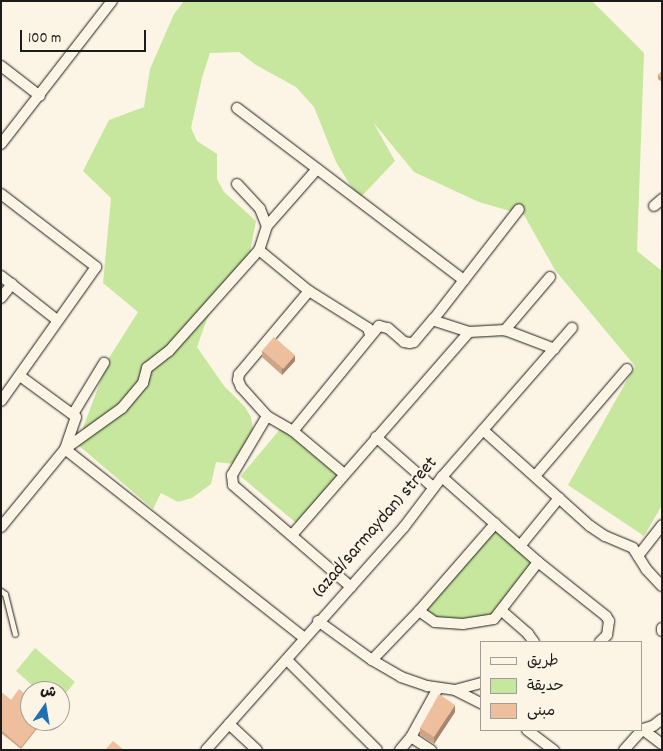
<!DOCTYPE html>
<meta charset="utf-8">
<style>
body{margin:0}
#map{position:relative;width:663px;height:751px;overflow:hidden;background:#fcf5e5;font-family:Dekko,"Playpen Sans Arabic",sans-serif}
div>[style]{position:absolute}
.green>*{inset:0;background:#c7e69e;transform-origin:0 0}
.roads{filter:drop-shadow(0 0 1px #1c1c1c) drop-shadow(0 0 1px #1c1c1c)}
.service>*{height:5px;margin:-2.5px;padding:0 2.5px;transform-origin:2.5px;border-radius:2.5px;background:#fcf5e5}
.minor>*{height:10px;margin:-5px;padding:0 5px;transform-origin:5px;border-radius:5px;background:#fcf5e5}
.wall>*{inset:0;background:#cca487}
.shaded-wall>*{inset:0;background:#a6866e;transform-origin:0 0}
.building>*{inset:0;background:#edbf9d;transform-origin:0 0}
span{translate:-50% -50%;white-space:nowrap;text-align:center;line-height:1.15;-webkit-text-stroke:4.5px #fcf5e5;paint-order:stroke}
.street-label{font-size:19px;color:#1c1c1c}
.frame{position:absolute;inset:0;border:2px solid #1c1c1c;pointer-events:none}
.legend{position:absolute;left:480px;top:641px;width:162px;height:90px;box-sizing:border-box;background:#fcf5e5;border:1px solid #a29e95;margin:0;padding:6px 9px;list-style:none;font-size:15px;color:#1c1c1c}
.legend li{display:flex;align-items:center;gap:10px;height:25px}
.legend b{width:25px;border:1px solid #a29e95}
.north{position:absolute;left:20px;top:681px;width:50px;height:50px;box-sizing:border-box;background:#fcf5e5;border:1px solid #a29e95;border-radius:50%;rotate:13deg;font-size:14px;font-weight:700;line-height:20px;text-align:center;color:#1c1c1c}
.north::after{content:'';display:block;margin:auto;width:18px;height:22px;background:#1f6fb2;clip-path:polygon(50% 0,100% 100%,50% 72%,0 100%)}
.scale{position:absolute;left:20px;top:30px;width:126px;height:22px;box-sizing:border-box;border:2px solid #1c1c1c;border-top:0;padding-left:6px;font-size:15px;line-height:18px;white-space:nowrap;color:#1c1c1c;-webkit-text-stroke:4px #fcf5e5;paint-order:stroke}
</style>
<div id="map">
<div class="green">
<div style="clip-path:polygon(184px 1px,592px 1px,644px 53px,637px 251px,662px 271px,662px 505px,644px 536px,568px 485px,635px 366px,555px 270px,524px 215px,479px 202px,414px 172px,373px 122px,395px 161px,359px 199px,336px 162px,314px 107px,296px 87px,256px 65px,239px 52px,210px 53px,202px 78px,191px 128px,197px 141px,217px 154px,217px 179px,224px 192px,256px 221px,249px 257px,229px 283px,207px 319px,197px 347px,224px 386px,245px 407px,251px 417px,253px 429px,235px 464px,216px 462px,211px 484px,192px 498px,178px 502px,161px 493px,153px 509px,77px 444px,109px 358px,138px 312px,103px 283px,111px 198px,83px 171px,109px 120px,144px 107px,150px 69px,174px 14px)"></div>
<div style="left:281px;top:428px;width:74px;height:63px;rotate:40deg"></div>
<div style="clip-path:polygon(495px 524px,538px 562px,494px 619px,435px 622px,419px 611px)"></div>
<div style="clip-path:polygon(35px 648px,75px 682px,60px 700px,60px 691px,39px 691px,16px 671px)"></div>
</div>
<div class="roads">
<div class="service">
<div style="left:1px;top:591px;width:5px;rotate:37deg"></div>
<div style="left:5px;top:594px;width:41px;rotate:76deg"></div>
</div>
<div class="minor">
<div style="left:1px;top:66px;width:49px;rotate:37.6deg"></div>
<div style="left:237px;top:108px;width:285px;rotate:37.2deg"></div>
<div style="left:1px;top:144px;width:181px;rotate:-52.2deg"></div>
<div style="left:237px;top:184px;width:34px;rotate:47deg"></div>
<div style="left:260px;top:209px;width:18px;rotate:68deg"></div>
<div style="left:267px;top:226px;width:25px;rotate:108deg"></div>
<div style="left:259px;top:250px;width:65px;rotate:39.4deg"></div>
<div style="left:309px;top:291px;width:70px;rotate:32.1deg"></div>
<div style="left:368px;top:328px;width:7px;rotate:74deg"></div>
<div style="left:1px;top:194px;width:120px;rotate:37.5deg"></div>
<div style="left:96px;top:267px;width:164px;rotate:125.3deg"></div>
<div style="left:654px;top:206px;width:11px;rotate:-41deg"></div>
<div style="left:267px;top:226px;width:76px;rotate:-48.7deg"></div>
<div style="left:1px;top:276px;width:71px;rotate:38.2deg"></div>
<div style="left:550px;top:277px;width:70px;rotate:130.3deg"></div>
<div style="left:505px;top:330px;width:53px;rotate:20.8deg"></div>
<div style="left:309px;top:291px;width:109px;rotate:130.1deg"></div>
<div style="left:239px;top:374px;width:6px;rotate:99deg"></div>
<div style="left:238px;top:380px;width:8px;rotate:67deg"></div>
<div style="left:241px;top:387px;width:39px;rotate:48deg"></div>
<div style="left:267px;top:416px;width:30px;rotate:30deg"></div>
<div style="left:293px;top:431px;width:67px;rotate:40.1deg"></div>
<div style="left:1px;top:298px;width:18px;rotate:-52deg"></div>
<div style="left:505px;top:330px;width:36px;rotate:177deg"></div>
<div style="left:469px;top:332px;width:38px;rotate:-162deg"></div>
<div style="left:433px;top:320px;width:140px;rotate:-52.2deg"></div>
<div style="left:20px;top:376px;width:69px;rotate:36.2deg"></div>
<div style="left:76px;top:417px;width:34px;rotate:109deg"></div>
<div style="left:73px;top:414px;width:60px;rotate:-58.7deg"></div>
<div style="left:267px;top:416px;width:69px;rotate:120.7deg"></div>
<div style="left:232px;top:475px;width:10px;rotate:84deg"></div>
<div style="left:233px;top:485px;width:156px;rotate:40.8deg"></div>
<div style="left:483px;top:430px;width:144px;rotate:41.9deg"></div>
<div style="left:590px;top:526px;width:18px;rotate:34deg"></div>
<div style="left:605px;top:536px;width:30px;rotate:23deg"></div>
<div style="left:633px;top:548px;width:25px;rotate:58deg"></div>
<div style="left:646px;top:569px;width:23px;rotate:47deg"></div>
<div style="left:293px;top:431px;width:136px;rotate:-50.7deg"></div>
<div style="left:379px;top:326px;width:9px;rotate:13deg"></div>
<div style="left:388px;top:328px;width:21px;rotate:41deg"></div>
<div style="left:404px;top:342px;width:6px;rotate:9deg"></div>
<div style="left:410px;top:343px;width:4px;rotate:-14deg"></div>
<div style="left:414px;top:342px;width:31px;rotate:-50deg"></div>
<div style="left:376px;top:437px;width:76px;rotate:41.3deg"></div>
<div style="left:65px;top:449px;width:305px;rotate:38.3deg"></div>
<div style="left:535px;top:476px;width:141px;rotate:-49.3deg"></div>
<div style="left:442px;top:477px;width:128px;rotate:41.5deg"></div>
<div style="left:538px;top:562px;width:87px;rotate:38.5deg"></div>
<div style="left:606px;top:616px;width:6px;rotate:59deg"></div>
<div style="left:609px;top:621px;width:14px;rotate:98deg"></div>
<div style="left:607px;top:635px;width:10px;rotate:135deg"></div>
<div style="left:1px;top:527px;width:101px;rotate:-50.6deg"></div>
<div style="left:65px;top:449px;width:70px;rotate:-35.7deg"></div>
<div style="left:122px;top:408px;width:33px;rotate:-50deg"></div>
<div style="left:143px;top:383px;width:16px;rotate:-75deg"></div>
<div style="left:147px;top:368px;width:28px;rotate:-38deg"></div>
<div style="left:169px;top:351px;width:135px;rotate:-48.3deg"></div>
<div style="left:292px;top:535px;width:269px;rotate:-48.9deg"></div>
<div style="left:520px;top:546px;width:62px;rotate:-50.9deg"></div>
<div style="left:638px;top:556px;width:39px;rotate:-52deg"></div>
<div style="left:419px;top:611px;width:19px;rotate:35deg"></div>
<div style="left:435px;top:622px;width:28px;rotate:4deg"></div>
<div style="left:463px;top:624px;width:31px;rotate:-9deg"></div>
<div style="left:494px;top:619px;width:72px;rotate:-52.3deg"></div>
<div style="left:502px;top:611px;width:35px;rotate:41deg"></div>
<div style="left:528px;top:634px;width:10px;rotate:53deg"></div>
<div style="left:318px;top:621px;width:67px;rotate:35.8deg"></div>
<div style="left:372px;top:660px;width:34px;rotate:30deg"></div>
<div style="left:401px;top:677px;width:28px;rotate:19deg"></div>
<div style="left:427px;top:686px;width:28px;rotate:8deg"></div>
<div style="left:455px;top:690px;width:28px;rotate:-15deg"></div>
<div style="left:662px;top:628px;width:3px;rotate:90deg"></div>
<div style="left:287px;top:660px;width:127px;rotate:45deg"></div>
<div style="left:372px;top:660px;width:68px;rotate:-46.2deg"></div>
<div style="left:419px;top:611px;width:116px;rotate:-48.9deg"></div>
<div style="left:455px;top:690px;width:30px;rotate:27deg"></div>
<div style="left:229px;top:724px;width:38px;rotate:43deg"></div>
<div style="left:642px;top:729px;width:25px;rotate:37deg"></div>
<div style="left:527px;top:730px;width:34px;rotate:37deg"></div>
<div style="left:411px;top:737px;width:24px;rotate:33deg"></div>
<div style="left:206px;top:750px;width:298px;rotate:-48.4deg"></div>
<div style="left:404px;top:527px;width:63px;rotate:-52.8deg"></div>
<div style="left:442px;top:477px;width:198px;rotate:-48.9deg"></div>
<div style="left:400px;top:750px;width:17px;rotate:-50deg"></div>
<div style="left:411px;top:737px;width:56px;rotate:-61.1deg"></div>
<div style="left:624px;top:750px;width:28px;rotate:-48deg"></div>
<div style="left:643px;top:729px;width:10px;rotate:-17deg"></div>
<div style="left:653px;top:726px;width:11px;rotate:-38deg"></div>
</div>
</div>
<div class="wall">
<div style="clip-path:polygon(662px 71px,662px 82px,658px 79px,658px 75px)"></div>
<div style="clip-path:polygon(262px 351px,295px 361px,282px 375px,262px 357px)"></div>
<div style="clip-path:polygon(1px 692px,40px 725px,21px 749px,1px 733px)"></div>
<div style="clip-path:polygon(455px 712px,434px 744px,420px 735px,420px 728px)"></div>
</div>
<div class="shaded-wall">
<div style="clip-path:polygon(295px 355px,295px 361px,282px 375px,282px 369px)"></div>
<div style="clip-path:polygon(455px 705px,455px 712px,434px 744px,434px 737px)"></div>
<div style="left:40px;top:723px;width:2px;height:31px;rotate:90deg"></div>
</div>
<div class="building">
<div style="clip-path:polygon(662px 71px,662px 78px,658px 75px)"></div>
<div style="left:274px;top:337px;width:28px;height:18px;rotate:41deg"></div>
<div style="clip-path:polygon(19px 689px,30px 698px,30px 707px,26px 711px,30px 714px,30px 721px,38px 721px,40px 723px,21px 747px,1px 730px,1px 692px,11px 700px)"></div>
<div style="clip-path:polygon(439px 694px,455px 705px,434px 737px,420px 728px)"></div>
<div style="clip-path:polygon(113px 741px,124px 750px,105px 750px)"></div>
</div>
<div class="street-label">
<span style="left:376px;top:528px;rotate:-49deg">(azad/sarmaydan) street</span>
</div>
<div class="frame"></div>
<ul class="legend">
<li><b style="height:6px;background:#fcf5e5"></b>طريق</li>
<li><b style="height:14px;background:#c7e69e"></b>حديقة</li>
<li><b style="height:14px;background:#edbf9d"></b>مبنى</li>
</ul>
<div class="north">ش</div>
<div class="scale">100 m</div>
</div>
